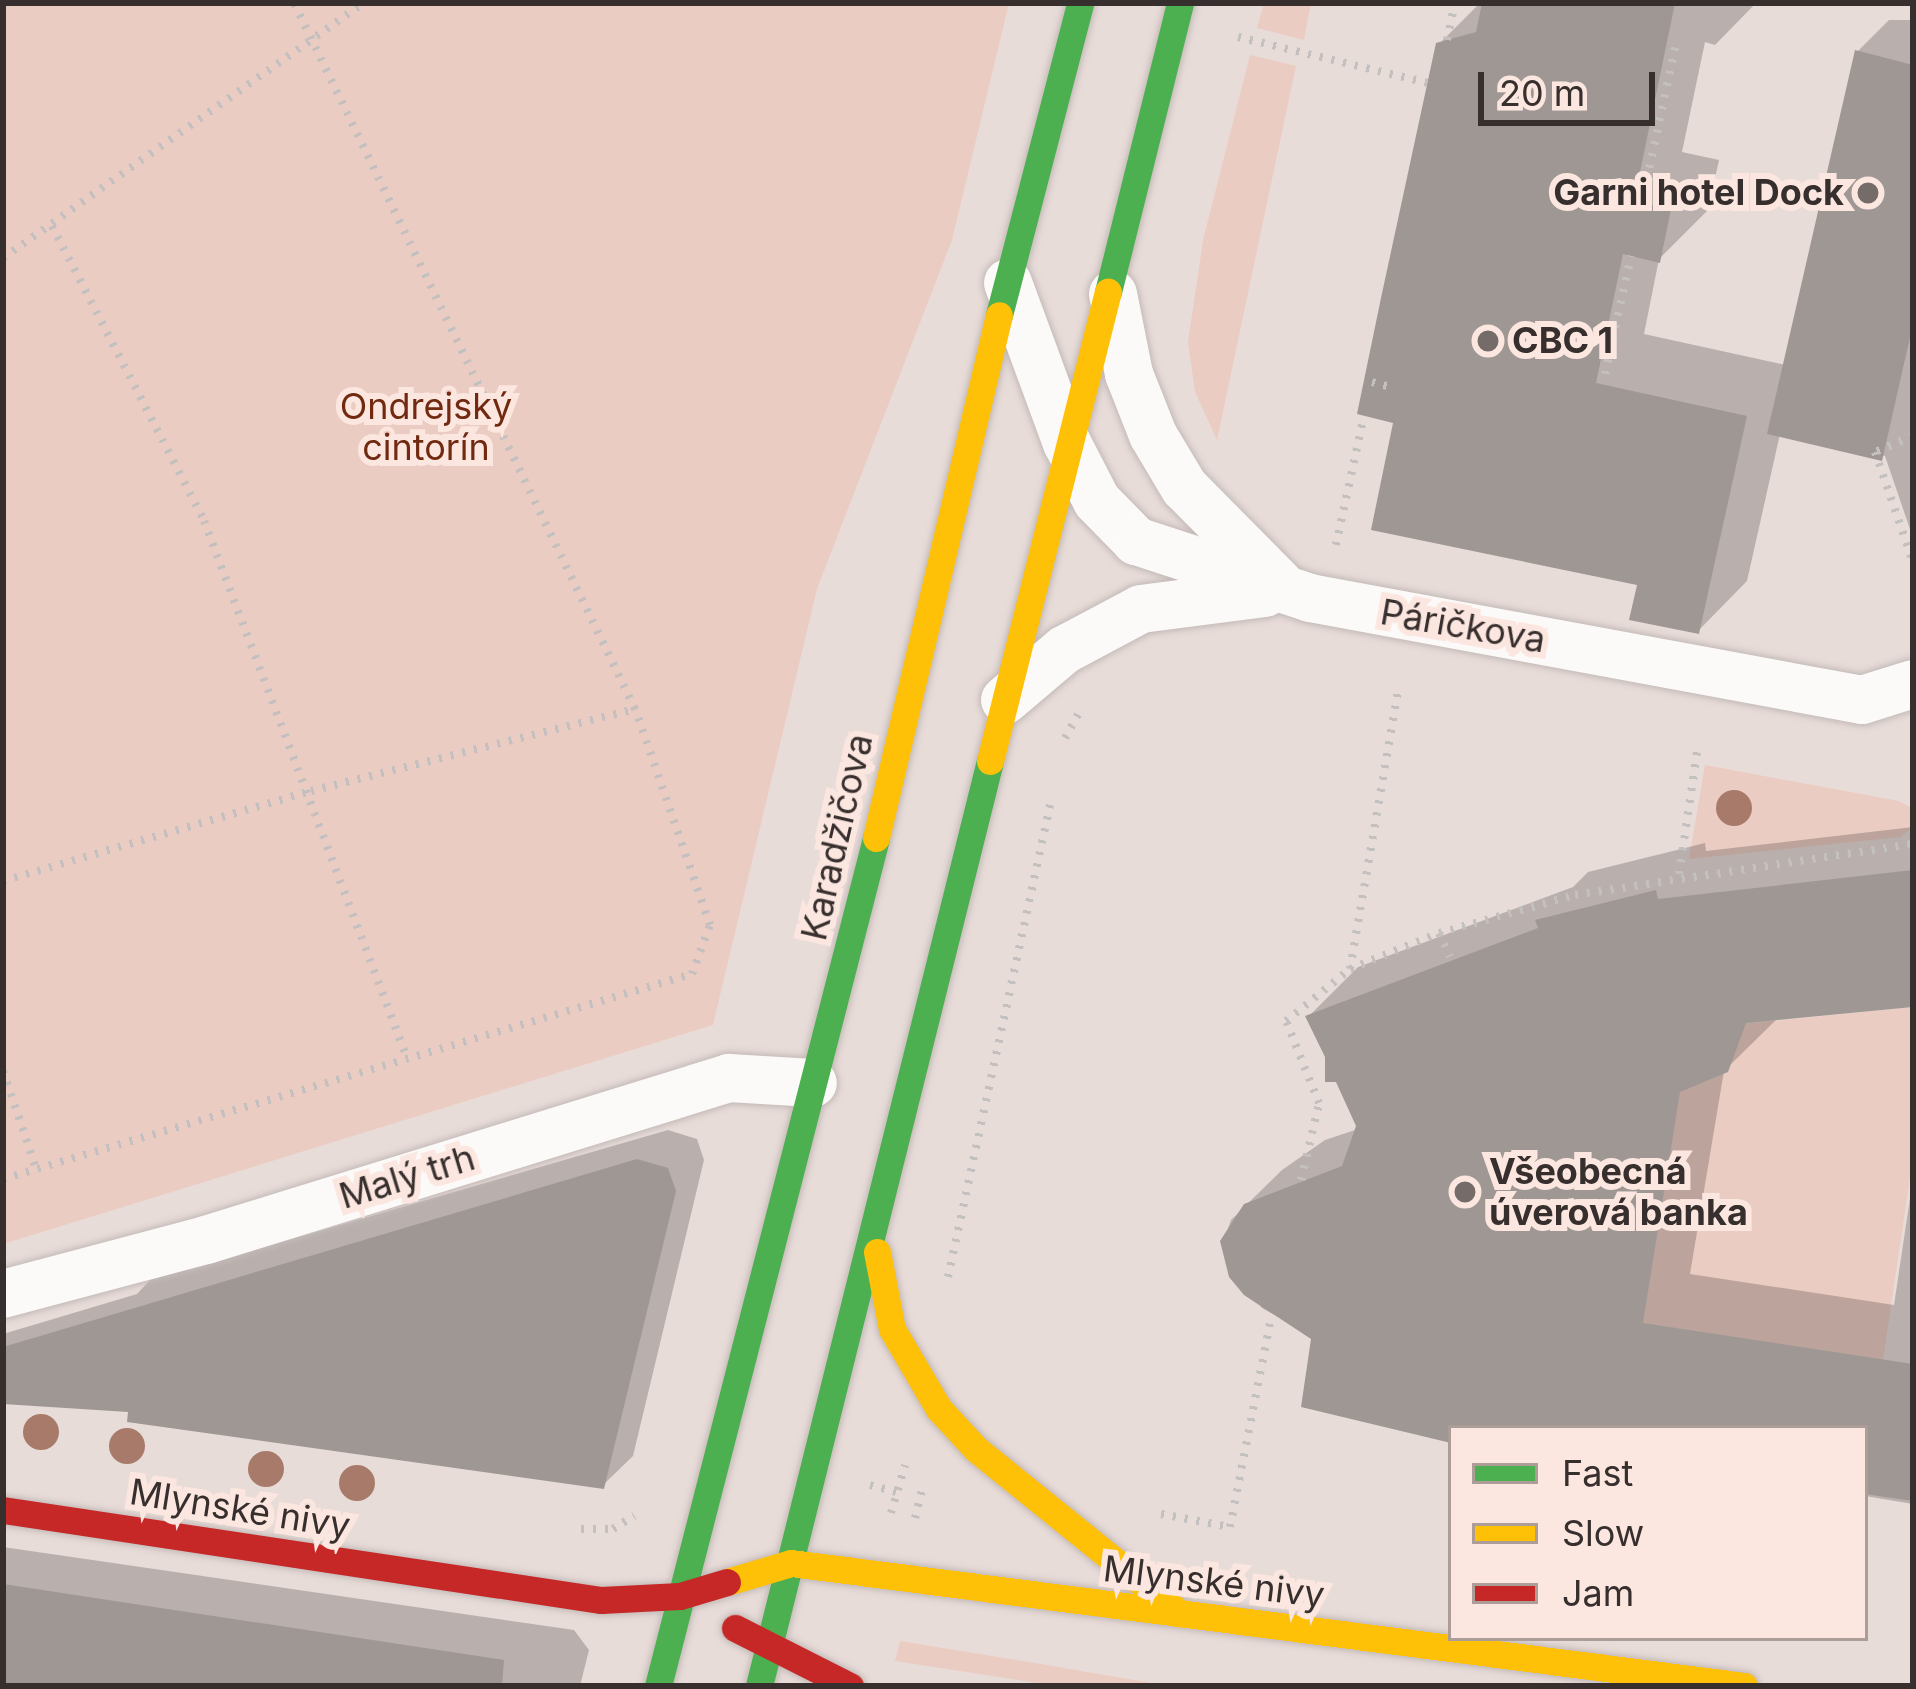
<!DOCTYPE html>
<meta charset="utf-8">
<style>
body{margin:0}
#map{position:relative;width:1916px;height:1689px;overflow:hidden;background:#e8dcd9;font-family:Inter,sans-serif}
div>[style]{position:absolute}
.green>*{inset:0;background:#ebccc2}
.shadow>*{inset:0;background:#0003}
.building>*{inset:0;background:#9f9794}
.path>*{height:8px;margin-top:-4px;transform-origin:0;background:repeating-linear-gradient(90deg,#c4c0c0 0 3px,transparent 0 12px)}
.roads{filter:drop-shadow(0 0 3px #c3bab7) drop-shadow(0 0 3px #c3bab7)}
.street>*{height:48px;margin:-24px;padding:0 24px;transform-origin:24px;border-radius:24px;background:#fcfaf9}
.fast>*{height:27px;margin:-13.5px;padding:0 13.5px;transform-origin:13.5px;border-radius:13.5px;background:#4caf50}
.slow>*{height:27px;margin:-13.5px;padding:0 13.5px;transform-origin:13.5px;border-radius:13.5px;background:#ffc107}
.jam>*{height:27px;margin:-13.5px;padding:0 13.5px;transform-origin:13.5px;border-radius:13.5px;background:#c62828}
.trees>*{width:36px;height:36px;margin:-18px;border-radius:50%;background:#a77a6a}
.dots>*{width:33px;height:33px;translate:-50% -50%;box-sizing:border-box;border:6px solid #fbe6e0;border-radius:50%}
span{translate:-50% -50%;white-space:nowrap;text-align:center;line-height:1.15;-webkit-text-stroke:12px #fbe6e0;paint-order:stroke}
.poi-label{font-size:36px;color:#372f2d;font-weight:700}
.right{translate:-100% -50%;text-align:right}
.left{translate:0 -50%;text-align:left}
.park-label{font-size:36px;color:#712910}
.street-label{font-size:36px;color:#372f2d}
.frame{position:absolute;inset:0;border:6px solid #372f2d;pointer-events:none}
.legend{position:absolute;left:1448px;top:1425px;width:420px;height:216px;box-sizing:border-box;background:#fbe6e0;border:3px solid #ad9d98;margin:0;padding:15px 21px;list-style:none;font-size:36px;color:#372f2d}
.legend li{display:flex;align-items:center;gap:24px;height:60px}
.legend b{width:60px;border:3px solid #ad9d98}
.scale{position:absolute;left:1478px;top:72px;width:177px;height:54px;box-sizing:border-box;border:6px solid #372f2d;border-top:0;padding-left:15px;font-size:36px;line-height:42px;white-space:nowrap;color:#372f2d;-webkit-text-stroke:9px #fbe6e0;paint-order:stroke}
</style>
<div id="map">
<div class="green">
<div style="clip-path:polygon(3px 3px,1009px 3px,952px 240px,817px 589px,713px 1025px,3px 1244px)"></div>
<div style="clip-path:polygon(1264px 3px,1311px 3px,1304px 40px,1257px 28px)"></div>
<div style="clip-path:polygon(1250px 55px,1296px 66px,1217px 440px,1195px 392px,1188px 342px,1203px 240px)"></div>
<div style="clip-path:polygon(1705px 765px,1899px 801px,1912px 808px,1913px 827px,1900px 837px,1689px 859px)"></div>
<div style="clip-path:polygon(1913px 1007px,1913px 1158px,1883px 1360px,1643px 1323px,1683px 1069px,1710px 1080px,1728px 1072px,1735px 1052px,1722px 1026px)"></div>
<div style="clip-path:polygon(900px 1641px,1035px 1663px,1169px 1686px,1056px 1686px,895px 1661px)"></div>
</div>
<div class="shadow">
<div style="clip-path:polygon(1480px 3px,1756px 3px,1715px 45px,1705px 42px,1682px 152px,1719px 160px,1708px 210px,1659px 259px,1644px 334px,1786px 365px,1858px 51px,1889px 20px,1913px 20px,1913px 538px,1885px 456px,1780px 434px,1747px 581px,1698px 631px,1641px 583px,1396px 421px,1439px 44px)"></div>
<div style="clip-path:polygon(1913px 827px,1913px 1006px,1778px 1018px,1724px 1071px,1690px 1274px,1894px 1305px,1913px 1178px,1913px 1504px,1865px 1496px,1865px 1428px,1314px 1337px,1262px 1308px,1227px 1265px,1223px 1242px,1231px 1220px,1282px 1170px,1325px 1140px,1358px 1129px,1309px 1016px,1358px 967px,1573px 887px,1588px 872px,1705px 843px,1706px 851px)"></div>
<div style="clip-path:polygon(668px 1130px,697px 1139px,704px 1160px,633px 1456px,603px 1485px,131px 1409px,3px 1398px,3px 1334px,137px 1294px,150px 1280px)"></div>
<div style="clip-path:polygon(3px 1547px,574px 1630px,589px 1650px,580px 1686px,3px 1686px)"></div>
</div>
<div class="building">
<div style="clip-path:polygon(1482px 3px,1675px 3px,1634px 201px,1671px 209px,1660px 263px,1623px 254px,1596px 383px,1747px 416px,1699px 634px,1629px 620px,1637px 585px,1371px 530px,1393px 423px,1357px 414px,1381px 298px,1436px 43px,1476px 32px)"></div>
<div style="clip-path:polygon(1855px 50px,1913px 65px,1913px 324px,1882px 461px,1767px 434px)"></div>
<div style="clip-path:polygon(1913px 870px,1913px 1007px,1746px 1023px,1728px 1072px,1680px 1092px,1643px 1323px,1913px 1364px,1913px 1501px,1865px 1494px,1865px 1428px,1451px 1428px,1451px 1443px,1301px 1407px,1311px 1339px,1244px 1295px,1229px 1277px,1220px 1241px,1244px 1204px,1342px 1166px,1356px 1126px,1336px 1082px,1325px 1082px,1325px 1057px,1305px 1016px,1538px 928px,1535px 920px,1656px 890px,1658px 899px)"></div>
<div style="clip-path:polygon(637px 1159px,668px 1168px,676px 1191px,604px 1489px,127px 1422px,128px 1412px,3px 1404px,3px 1347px)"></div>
<div style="clip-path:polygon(3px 1584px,504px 1660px,502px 1686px,3px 1686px)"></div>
</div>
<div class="path">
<div style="left:1238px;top:37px;width:195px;rotate:13.6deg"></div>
<div style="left:1447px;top:40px;width:38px;rotate:-78deg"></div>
<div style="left:1642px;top:203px;width:168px;rotate:-78deg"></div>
<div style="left:52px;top:226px;width:332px;rotate:62.7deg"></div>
<div style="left:204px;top:521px;width:574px;rotate:69.29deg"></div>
<div style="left:3px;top:258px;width:441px;rotate:-35.3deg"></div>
<div style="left:1605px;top:374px;width:121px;rotate:-77.6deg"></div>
<div style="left:1372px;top:382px;width:16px;rotate:15deg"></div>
<div style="left:1913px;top:436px;width:41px;rotate:157.2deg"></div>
<div style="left:1875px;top:452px;width:116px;rotate:70.9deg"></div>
<div style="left:1336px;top:545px;width:132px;rotate:-77.8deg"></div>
<div style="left:1065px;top:738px;width:33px;rotate:-61deg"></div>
<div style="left:1679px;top:874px;width:129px;rotate:-81.6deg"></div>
<div style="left:3px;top:881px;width:321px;rotate:-16.3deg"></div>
<div style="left:311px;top:791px;width:334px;rotate:-14.2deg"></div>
<div style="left:1439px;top:933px;width:26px;rotate:65deg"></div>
<div style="left:1350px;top:969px;width:96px;rotate:-22deg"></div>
<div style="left:1439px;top:933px;width:141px;rotate:-15.6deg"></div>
<div style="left:1575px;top:895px;width:342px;rotate:-8.6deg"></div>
<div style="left:3px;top:1071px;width:102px;rotate:71.2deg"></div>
<div style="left:3px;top:1179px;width:719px;rotate:-16.57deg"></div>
<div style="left:692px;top:974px;width:52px;rotate:-69.8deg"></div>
<div style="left:710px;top:925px;width:229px;rotate:-109.1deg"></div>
<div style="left:635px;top:709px;width:784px;rotate:-115.78deg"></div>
<div style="left:1301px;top:1180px;width:79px;rotate:-76.8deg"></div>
<div style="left:1319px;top:1103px;width:88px;rotate:-111.9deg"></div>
<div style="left:1286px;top:1021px;width:82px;rotate:-39.1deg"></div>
<div style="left:1350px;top:969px;width:287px;rotate:-80.2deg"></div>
<div style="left:948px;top:1277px;width:483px;rotate:-77.8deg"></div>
<div style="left:870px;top:1485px;width:27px;rotate:15deg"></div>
<div style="left:891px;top:1513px;width:50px;rotate:-73.7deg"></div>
<div style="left:1161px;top:1514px;width:70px;rotate:10.7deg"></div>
<div style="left:1230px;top:1527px;width:213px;rotate:-78.9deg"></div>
<div style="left:915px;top:1518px;width:33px;rotate:-76deg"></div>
<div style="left:581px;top:1529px;width:32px"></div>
<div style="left:613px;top:1529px;width:25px;rotate:-32deg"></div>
</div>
<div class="roads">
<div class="street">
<div style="left:1008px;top:283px;width:171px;rotate:69.8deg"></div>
<div style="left:1067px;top:443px;width:65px;rotate:62.7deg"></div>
<div style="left:1097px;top:501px;width:56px;rotate:45.7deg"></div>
<div style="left:1136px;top:541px;width:183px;rotate:18.1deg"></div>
<div style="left:1310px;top:598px;width:561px;rotate:10.47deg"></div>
<div style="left:1862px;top:700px;width:53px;rotate:-17.4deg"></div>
<div style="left:1113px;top:294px;width:82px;rotate:78.7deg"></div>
<div style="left:1129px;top:374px;width:66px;rotate:68.5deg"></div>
<div style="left:1153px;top:435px;width:61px;rotate:59.2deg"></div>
<div style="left:1184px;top:487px;width:136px;rotate:45.3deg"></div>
<div style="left:1005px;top:700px;width:77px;rotate:-40.3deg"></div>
<div style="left:1064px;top:650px;width:87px;rotate:-28deg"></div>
<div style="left:1141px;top:609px;width:125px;rotate:-7.4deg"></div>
<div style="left:3px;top:1294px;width:210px;rotate:-14.9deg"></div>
<div style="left:206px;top:1240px;width:548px;rotate:-17.21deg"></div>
<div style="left:729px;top:1078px;width:84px;rotate:3.4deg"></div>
</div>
<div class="fast">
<div style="left:1108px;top:292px;width:298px;rotate:-76deg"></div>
<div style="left:999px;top:315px;width:322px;rotate:-75.4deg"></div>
<div style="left:658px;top:1686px;width:876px;rotate:-75.58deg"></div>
<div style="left:759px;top:1686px;width:953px;rotate:-75.98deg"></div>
</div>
<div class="slow">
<div style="left:990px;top:761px;width:484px;rotate:-75.9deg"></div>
<div style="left:876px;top:838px;width:537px;rotate:-76.77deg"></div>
<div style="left:877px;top:1252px;width:78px;rotate:79deg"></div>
<div style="left:892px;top:1329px;width:93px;rotate:59.6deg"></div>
<div style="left:939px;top:1409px;width:54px;rotate:47.2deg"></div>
<div style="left:976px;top:1449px;width:261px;rotate:38.9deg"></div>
<div style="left:727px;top:1582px;width:67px;rotate:-16.5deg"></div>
<div style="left:791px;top:1563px;width:961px;rotate:7.35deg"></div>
</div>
<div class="jam">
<div style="left:3px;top:1510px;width:605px;rotate:8.56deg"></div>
<div style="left:601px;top:1600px;width:79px;rotate:-2.9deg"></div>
<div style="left:680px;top:1596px;width:49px;rotate:-16.6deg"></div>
<div style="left:735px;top:1628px;width:129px;rotate:26.8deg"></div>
</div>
</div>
<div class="trees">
<div style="left:1734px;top:808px"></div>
<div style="left:41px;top:1432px"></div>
<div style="left:127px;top:1446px"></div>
<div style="left:266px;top:1469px"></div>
<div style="left:357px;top:1483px"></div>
</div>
<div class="dots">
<div style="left:1868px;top:193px;background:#756c69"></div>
<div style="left:1488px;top:341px;background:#756c69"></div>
<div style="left:1465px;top:1192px;background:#756c69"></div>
</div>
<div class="poi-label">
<span class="right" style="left:1844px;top:193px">Garni hotel Dock</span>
<span class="left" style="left:1512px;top:341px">CBC 1</span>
<span class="left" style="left:1489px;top:1192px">Všeobecná<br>úverová banka</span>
</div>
<div class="park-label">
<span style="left:426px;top:427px">Ondrejský<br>cintorín</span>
</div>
<div class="street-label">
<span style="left:1463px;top:626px;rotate:10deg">Páričkova</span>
<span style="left:837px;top:837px;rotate:-77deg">Karadžičova</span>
<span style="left:407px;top:1177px;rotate:-17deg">Malý trh</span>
<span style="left:240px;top:1509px;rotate:9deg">Mlynské nivy</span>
<span style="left:1214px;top:1582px;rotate:7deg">Mlynské nivy</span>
</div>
<div class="frame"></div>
<ul class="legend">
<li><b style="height:15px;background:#4caf50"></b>Fast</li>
<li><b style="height:15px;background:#ffc107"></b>Slow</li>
<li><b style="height:15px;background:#c62828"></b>Jam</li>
</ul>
<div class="scale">20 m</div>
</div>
